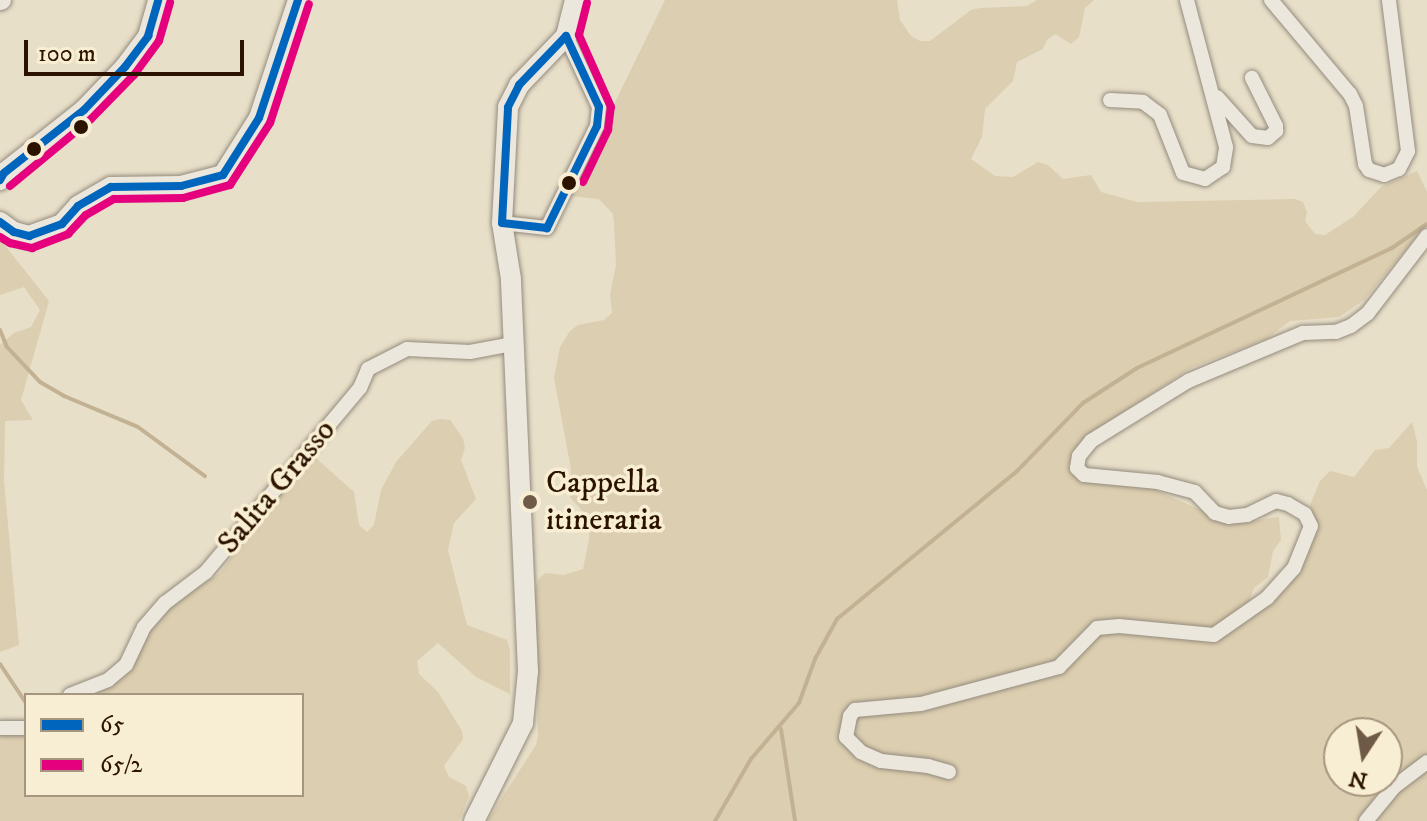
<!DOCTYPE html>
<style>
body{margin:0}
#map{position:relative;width:1427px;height:821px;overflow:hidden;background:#e8dfc9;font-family:"IM FELL DW Pica",serif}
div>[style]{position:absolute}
.green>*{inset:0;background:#dcceb0}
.stream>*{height:4px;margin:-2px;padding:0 2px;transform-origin:2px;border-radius:2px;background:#c2b293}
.roads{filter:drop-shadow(0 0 2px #948b7d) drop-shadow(0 0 2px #948b7d)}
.street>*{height:14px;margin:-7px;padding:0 7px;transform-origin:7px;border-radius:7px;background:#ebe7dc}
.secondary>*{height:20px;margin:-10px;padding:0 10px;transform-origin:10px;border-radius:10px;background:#ebe7dc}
.bus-1>*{height:8px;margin:-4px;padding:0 4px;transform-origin:4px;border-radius:4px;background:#0065bd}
.bus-2>*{height:8px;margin:-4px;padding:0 4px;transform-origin:4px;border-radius:4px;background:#e5007d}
.dots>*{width:22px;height:22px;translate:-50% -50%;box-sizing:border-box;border:4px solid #f8eed3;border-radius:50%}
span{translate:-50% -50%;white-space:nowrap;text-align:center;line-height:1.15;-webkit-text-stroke:7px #f8eed3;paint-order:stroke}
.poi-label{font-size:32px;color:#2c1300}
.left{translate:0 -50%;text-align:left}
.street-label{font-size:32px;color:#2c1300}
.legend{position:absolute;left:24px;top:693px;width:280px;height:104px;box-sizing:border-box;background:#f8eed3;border:2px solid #a6967f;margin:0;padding:10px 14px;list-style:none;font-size:24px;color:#2c1300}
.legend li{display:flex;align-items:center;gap:16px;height:40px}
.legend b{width:40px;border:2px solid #a6967f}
.north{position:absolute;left:1323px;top:717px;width:80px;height:80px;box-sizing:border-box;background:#f8eed3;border:2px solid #a6967f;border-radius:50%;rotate:192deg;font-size:22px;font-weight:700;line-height:32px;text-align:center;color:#2c1300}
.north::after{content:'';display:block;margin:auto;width:28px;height:36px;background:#6e5a46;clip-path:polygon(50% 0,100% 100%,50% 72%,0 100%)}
.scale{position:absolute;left:24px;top:40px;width:220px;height:36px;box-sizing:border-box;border:4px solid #2c1300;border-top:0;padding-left:10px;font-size:24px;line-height:28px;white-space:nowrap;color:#2c1300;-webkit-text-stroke:6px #f8eed3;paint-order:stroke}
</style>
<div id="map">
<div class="green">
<div style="clip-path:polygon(evenodd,665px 0,897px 0,900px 20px,911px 36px,920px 41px,930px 41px,971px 10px,980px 8px,1027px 6px,1037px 0,1094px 0,1085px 8px,1079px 37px,1071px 44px,1055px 34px,1047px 40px,1043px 49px,1017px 62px,1013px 81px,985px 109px,982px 137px,971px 159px,995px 176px,1013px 177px,1038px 162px,1048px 165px,1063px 179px,1091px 175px,1101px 192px,1137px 202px,1295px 199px,1303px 202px,1307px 212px,1305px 221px,1315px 234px,1325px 235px,1353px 217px,1381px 187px,1417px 171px,1427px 192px,1427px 224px,1364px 300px,1339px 317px,1290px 321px,1266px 339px,1191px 368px,1085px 437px,1078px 446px,1073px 464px,1151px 488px,1232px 524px,1279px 517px,1281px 540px,1273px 551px,1268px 577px,1254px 588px,1250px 598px,1249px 614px,1284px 576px,1312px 522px,1310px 505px,1320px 481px,1330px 471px,1354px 477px,1375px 450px,1389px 448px,1412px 422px,1417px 441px,1417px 467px,1427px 490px,1427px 821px,487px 821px,536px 745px,538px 735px,535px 590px,538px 580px,545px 573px,564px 575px,583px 569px,589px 540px,590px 520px,570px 497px,571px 469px,554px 378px,560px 347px,570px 331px,578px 325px,604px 320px,612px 313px,610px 294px,616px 265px,614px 223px,613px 214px,599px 199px,569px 196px,665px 0,1339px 733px,1387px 733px,1387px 781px,1339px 781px,1339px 733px)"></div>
<div style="clip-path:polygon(0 239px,49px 301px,21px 400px,33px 420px,5px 421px,4px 481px,19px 645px,0 652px,0 345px,14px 333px,31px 327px,40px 310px,24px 287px,0 295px)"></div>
<div style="clip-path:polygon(441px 419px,450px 420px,463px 438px,465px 448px,461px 460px,476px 499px,454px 523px,448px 550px,467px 625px,507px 640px,510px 649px,510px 694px,476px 677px,438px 643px,417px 661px,419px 674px,438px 692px,462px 731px,463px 739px,444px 766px,449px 777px,466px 786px,469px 796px,459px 821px,0 821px,0 732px,26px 731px,26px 795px,302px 795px,302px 695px,79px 695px,113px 683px,155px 620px,188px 593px,220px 573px,308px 451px,354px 492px,359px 525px,367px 532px,374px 525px,381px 490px,396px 462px,432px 421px)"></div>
</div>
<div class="stream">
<div style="left:0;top:330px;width:18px;rotate:68deg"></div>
<div style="left:7px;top:347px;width:48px;rotate:46.7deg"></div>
<div style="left:40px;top:382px;width:28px;rotate:30deg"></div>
<div style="left:64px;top:396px;width:80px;rotate:22.7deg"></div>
<div style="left:138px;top:427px;width:83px;rotate:36.2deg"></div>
<div style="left:0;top:664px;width:47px;rotate:56.3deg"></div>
<div style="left:781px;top:729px;width:93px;rotate:81.3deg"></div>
<div style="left:715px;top:821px;width:72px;rotate:-59.9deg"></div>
<div style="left:751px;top:759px;width:74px;rotate:-49.4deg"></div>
<div style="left:799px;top:703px;width:47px;rotate:-70deg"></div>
<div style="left:815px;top:659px;width:46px;rotate:-61.2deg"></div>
<div style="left:837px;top:619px;width:233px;rotate:-39.4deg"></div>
<div style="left:1017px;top:471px;width:95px;rotate:-45.9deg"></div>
<div style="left:1083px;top:403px;width:64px;rotate:-32.9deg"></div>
<div style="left:1137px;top:368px;width:282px;rotate:-25.2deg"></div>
<div style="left:1392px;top:248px;width:42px;rotate:-34.4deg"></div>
</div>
<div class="roads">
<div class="street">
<div style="left:1271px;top:0;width:123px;rotate:50deg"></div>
<div style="left:1350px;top:94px;width:13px;rotate:63deg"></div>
<div style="left:1356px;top:106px;width:59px;rotate:81.2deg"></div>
<div style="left:1365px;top:164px;width:7px;rotate:56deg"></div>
<div style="left:1369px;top:170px;width:16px;rotate:18deg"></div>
<div style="left:1384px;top:175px;width:16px;rotate:-22deg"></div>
<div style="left:1399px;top:169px;width:20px;rotate:-63deg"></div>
<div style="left:1408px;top:151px;width:152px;rotate:-97.2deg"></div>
<div style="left:1217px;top:97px;width:52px;rotate:48.1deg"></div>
<div style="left:1252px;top:136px;width:16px;rotate:7deg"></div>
<div style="left:1268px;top:138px;width:11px;rotate:-41deg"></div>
<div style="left:1276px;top:131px;width:5px;rotate:-90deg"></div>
<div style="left:1276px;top:126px;width:54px;rotate:-116.6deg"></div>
<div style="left:1110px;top:100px;width:33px;rotate:3deg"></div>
<div style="left:1143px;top:102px;width:21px;rotate:37deg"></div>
<div style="left:1160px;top:115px;width:62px;rotate:68.4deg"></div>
<div style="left:1183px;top:173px;width:23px;rotate:15deg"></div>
<div style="left:1205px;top:179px;width:22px;rotate:-34deg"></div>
<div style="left:1223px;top:167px;width:20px;rotate:-81deg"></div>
<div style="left:1226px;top:147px;width:152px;rotate:-104.9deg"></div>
<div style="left:502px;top:223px;width:45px;rotate:6.3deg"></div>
<div style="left:547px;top:228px;width:114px;rotate:-63.9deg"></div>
<div style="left:597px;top:126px;width:19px;rotate:-84deg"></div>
<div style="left:599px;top:107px;width:78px;rotate:-114.9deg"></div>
<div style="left:70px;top:695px;width:41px;rotate:-21.5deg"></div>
<div style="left:108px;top:680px;width:23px;rotate:-40deg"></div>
<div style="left:126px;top:665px;width:42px;rotate:-64.7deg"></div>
<div style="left:144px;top:627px;width:32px;rotate:-49deg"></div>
<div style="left:165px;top:603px;width:51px;rotate:-37.1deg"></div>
<div style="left:206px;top:572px;width:240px;rotate:-50.1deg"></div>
<div style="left:360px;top:388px;width:21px;rotate:-67deg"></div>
<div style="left:368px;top:369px;width:44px;rotate:-27.1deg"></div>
<div style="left:407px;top:349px;width:63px;rotate:2.7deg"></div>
<div style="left:470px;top:352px;width:44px;rotate:-10.5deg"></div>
<div style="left:0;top:728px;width:26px"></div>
<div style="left:949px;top:772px;width:22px;rotate:-164deg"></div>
<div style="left:928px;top:766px;width:47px;rotate:-173.9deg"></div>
<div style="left:881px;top:761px;width:22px;rotate:-156deg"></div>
<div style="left:861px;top:752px;width:21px;rotate:-135deg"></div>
<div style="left:846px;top:737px;width:21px;rotate:-79deg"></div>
<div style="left:850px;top:716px;width:8px;rotate:-50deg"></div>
<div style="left:855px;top:710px;width:66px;rotate:-5.2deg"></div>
<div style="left:921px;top:704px;width:143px;rotate:-15deg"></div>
<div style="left:1059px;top:667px;width:54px;rotate:-45.7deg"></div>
<div style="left:1097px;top:628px;width:22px;rotate:-5deg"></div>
<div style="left:1119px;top:626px;width:95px;rotate:5.4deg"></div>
<div style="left:1214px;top:635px;width:65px;rotate:-34.9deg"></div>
<div style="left:1267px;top:598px;width:40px;rotate:-48deg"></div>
<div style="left:1294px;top:568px;width:45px;rotate:-68deg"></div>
<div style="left:1311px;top:526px;width:13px;rotate:-117deg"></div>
<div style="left:1305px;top:514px;width:20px;rotate:-150deg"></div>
<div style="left:1288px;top:504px;width:12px;rotate:-166deg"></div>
<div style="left:1276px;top:501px;width:32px;rotate:154deg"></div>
<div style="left:1247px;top:515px;width:18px;rotate:174deg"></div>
<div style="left:1229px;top:517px;width:15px;rotate:-164deg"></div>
<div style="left:1215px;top:513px;width:29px;rotate:-134deg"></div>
<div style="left:1195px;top:492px;width:38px;rotate:-165deg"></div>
<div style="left:1158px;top:482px;width:74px;rotate:-174.6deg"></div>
<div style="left:1084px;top:475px;width:10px;rotate:-135deg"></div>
<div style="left:1077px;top:468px;width:12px;rotate:-81deg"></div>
<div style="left:1079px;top:456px;width:19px;rotate:-51deg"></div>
<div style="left:1091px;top:441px;width:114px;rotate:-31.7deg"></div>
<div style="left:1188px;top:381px;width:125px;rotate:-22.7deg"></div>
<div style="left:1303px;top:333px;width:33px;rotate:-2deg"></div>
<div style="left:1336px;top:332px;width:16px;rotate:-22deg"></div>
<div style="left:1351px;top:326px;width:21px;rotate:-37deg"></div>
<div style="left:1368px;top:313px;width:97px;rotate:-52.5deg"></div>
<div style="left:1366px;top:821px;width:44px;rotate:-50.5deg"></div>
<div style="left:1394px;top:787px;width:41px;rotate:-37.1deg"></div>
</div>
<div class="secondary">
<div style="left:0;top:0;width:1px"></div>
<div style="left:0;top:180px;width:8px;rotate:-60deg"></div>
<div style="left:4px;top:173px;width:102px;rotate:-38.2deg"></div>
<div style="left:84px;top:110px;width:59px;rotate:-46.4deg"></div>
<div style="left:125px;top:67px;width:39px;rotate:-53deg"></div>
<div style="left:148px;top:36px;width:37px;rotate:-74deg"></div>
<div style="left:0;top:222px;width:17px;rotate:36deg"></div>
<div style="left:14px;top:232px;width:16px;rotate:15deg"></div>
<div style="left:29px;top:236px;width:35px;rotate:-20deg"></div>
<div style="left:62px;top:224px;width:24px;rotate:-48deg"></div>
<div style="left:78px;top:206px;width:38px;rotate:-30deg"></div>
<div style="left:111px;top:187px;width:70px;rotate:-0.8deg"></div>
<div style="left:181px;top:186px;width:43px;rotate:-14.7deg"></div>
<div style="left:223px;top:175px;width:67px;rotate:-57.7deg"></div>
<div style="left:259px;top:118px;width:124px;rotate:-71.7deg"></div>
<div style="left:474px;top:821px;width:110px;rotate:-63.4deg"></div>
<div style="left:523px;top:723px;width:52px;rotate:-84.5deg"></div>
<div style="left:528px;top:671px;width:392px;rotate:-92.5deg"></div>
<div style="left:511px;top:279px;width:57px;rotate:-99.1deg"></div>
<div style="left:502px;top:223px;width:116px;rotate:-87deg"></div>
<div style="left:508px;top:107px;width:25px;rotate:-63deg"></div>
<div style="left:519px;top:85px;width:68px;rotate:-46.2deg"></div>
<div style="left:566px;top:36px;width:37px;rotate:-76deg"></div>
</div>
</div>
<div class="bus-1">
<div style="left:566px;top:36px;width:78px;rotate:65.1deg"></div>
<div style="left:599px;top:107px;width:19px;rotate:96deg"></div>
<div style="left:597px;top:126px;width:114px;rotate:116.1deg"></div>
<div style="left:547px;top:228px;width:45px;rotate:-173.7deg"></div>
<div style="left:502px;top:223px;width:116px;rotate:-87deg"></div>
<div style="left:508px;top:107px;width:25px;rotate:-63deg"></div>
<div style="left:519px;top:85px;width:68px;rotate:-46.2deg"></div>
<div style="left:0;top:180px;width:8px;rotate:-60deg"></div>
<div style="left:4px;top:173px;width:102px;rotate:-38.2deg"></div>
<div style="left:84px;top:110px;width:59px;rotate:-46.4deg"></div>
<div style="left:125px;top:67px;width:39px;rotate:-53deg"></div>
<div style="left:148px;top:36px;width:37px;rotate:-74deg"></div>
<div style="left:0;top:222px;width:17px;rotate:36deg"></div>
<div style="left:14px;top:232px;width:16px;rotate:15deg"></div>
<div style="left:29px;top:236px;width:35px;rotate:-20deg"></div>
<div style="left:62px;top:224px;width:24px;rotate:-48deg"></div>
<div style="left:78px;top:206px;width:38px;rotate:-30deg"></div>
<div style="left:111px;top:187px;width:70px;rotate:-0.8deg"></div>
<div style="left:181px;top:186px;width:43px;rotate:-14.7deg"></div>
<div style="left:223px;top:175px;width:67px;rotate:-57.7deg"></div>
<div style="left:259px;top:118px;width:124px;rotate:-71.7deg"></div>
</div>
<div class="bus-2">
<div style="left:583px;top:182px;width:58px;rotate:-64.3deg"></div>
<div style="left:608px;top:130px;width:23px;rotate:-83deg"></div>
<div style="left:611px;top:107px;width:79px;rotate:-114deg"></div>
<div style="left:579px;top:35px;width:33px;rotate:-76deg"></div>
<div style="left:10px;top:186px;width:105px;rotate:-39.6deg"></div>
<div style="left:91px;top:119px;width:62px;rotate:-45.7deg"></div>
<div style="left:134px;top:75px;width:42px;rotate:-53.7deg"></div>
<div style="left:159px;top:41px;width:40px;rotate:-74deg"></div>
<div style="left:0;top:237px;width:12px;rotate:31deg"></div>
<div style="left:10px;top:243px;width:23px;rotate:13deg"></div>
<div style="left:32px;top:248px;width:39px;rotate:-21deg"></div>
<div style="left:68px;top:234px;width:26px;rotate:-47deg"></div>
<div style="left:86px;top:215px;width:32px;rotate:-30deg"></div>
<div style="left:114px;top:199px;width:69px;rotate:-0.8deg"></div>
<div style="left:183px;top:198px;width:49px;rotate:-15.5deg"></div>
<div style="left:230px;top:185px;width:74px;rotate:-57.2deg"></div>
<div style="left:270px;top:123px;width:125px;rotate:-71.9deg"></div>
</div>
<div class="dots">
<div style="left:81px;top:127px;background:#2c1300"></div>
<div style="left:34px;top:149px;background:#2c1300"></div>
<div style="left:569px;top:183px;background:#2c1300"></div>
<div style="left:530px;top:502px;background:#6e5a46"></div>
</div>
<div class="poi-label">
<span class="left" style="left:546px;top:502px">Cappella<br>itineraria</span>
</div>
<div class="street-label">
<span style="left:277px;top:487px;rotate:-50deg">Salita Grasso</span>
</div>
<ul class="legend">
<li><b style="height:10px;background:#0065bd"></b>65</li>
<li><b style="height:10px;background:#e5007d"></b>65/2</li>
</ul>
<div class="north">N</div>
<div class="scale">100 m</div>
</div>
